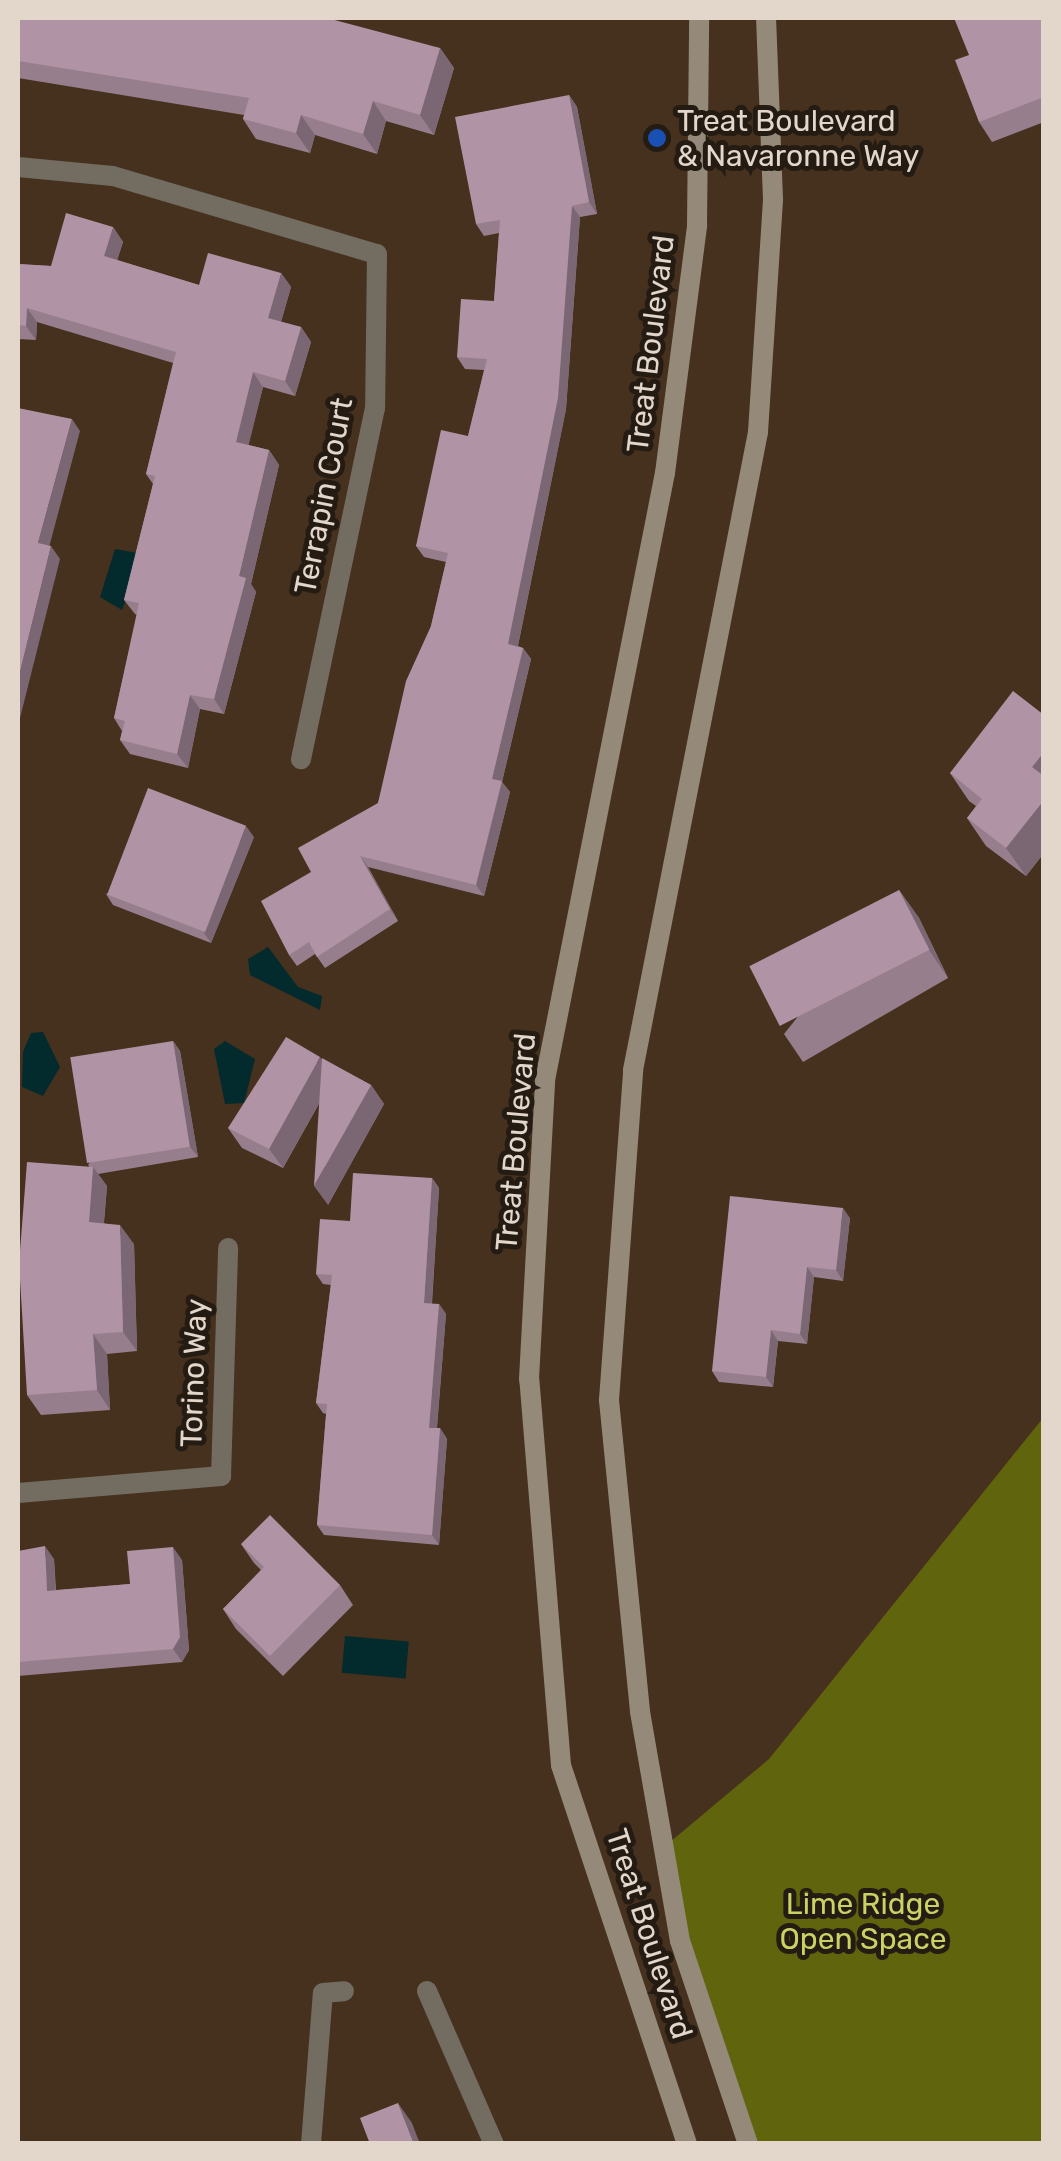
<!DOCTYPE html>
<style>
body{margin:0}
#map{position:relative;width:1061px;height:2161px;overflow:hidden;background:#45311e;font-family:Rubik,sans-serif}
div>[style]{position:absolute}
.green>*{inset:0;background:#5f640d}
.water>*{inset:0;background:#032a2c;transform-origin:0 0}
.service>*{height:20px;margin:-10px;padding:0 10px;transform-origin:10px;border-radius:10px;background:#736c61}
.minor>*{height:20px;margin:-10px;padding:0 10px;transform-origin:10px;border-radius:10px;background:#736c61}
.secondary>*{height:20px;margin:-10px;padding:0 10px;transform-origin:10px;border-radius:10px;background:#958a79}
.wall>*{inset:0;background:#977e8d}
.shaded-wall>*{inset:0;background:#7b6773}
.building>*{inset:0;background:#b093a4;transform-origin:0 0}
.dots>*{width:28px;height:28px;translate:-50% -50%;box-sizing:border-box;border:5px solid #241b13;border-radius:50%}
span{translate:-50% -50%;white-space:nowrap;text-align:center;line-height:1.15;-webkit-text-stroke:10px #241b13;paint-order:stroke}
.poi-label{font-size:30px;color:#e3d6cb}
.left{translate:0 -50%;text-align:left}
.street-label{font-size:30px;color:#e3d6cb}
.park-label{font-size:30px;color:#c9d364}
.frame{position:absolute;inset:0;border:20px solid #e3d6cb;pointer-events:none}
</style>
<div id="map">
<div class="green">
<div style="clip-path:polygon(1043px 1418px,1043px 2143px,748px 2143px,663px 1848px,769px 1759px)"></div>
</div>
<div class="water">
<div style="clip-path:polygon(115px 549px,143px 554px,122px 610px,100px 597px)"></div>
<div style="clip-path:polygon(268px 947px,298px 987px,322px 996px,320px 1010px,250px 975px,248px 959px)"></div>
<div style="clip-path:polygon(43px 1032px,60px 1067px,43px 1096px,22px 1087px,23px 1052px,31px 1033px)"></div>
<div style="clip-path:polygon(225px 1041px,255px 1059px,244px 1103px,225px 1104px,214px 1049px)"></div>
<div style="left:345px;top:1636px;width:64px;height:37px;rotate:5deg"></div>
</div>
<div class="service">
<div style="left:427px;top:1991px;width:167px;rotate:66.4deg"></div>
<div style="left:311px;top:2144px;width:151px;rotate:-85.5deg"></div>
<div style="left:323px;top:1993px;width:21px;rotate:-5deg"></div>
</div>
<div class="minor">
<div style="left:18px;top:167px;width:95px;rotate:5.4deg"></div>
<div style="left:113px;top:176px;width:275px;rotate:16.5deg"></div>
<div style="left:377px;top:254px;width:154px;rotate:90.7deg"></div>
<div style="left:375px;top:408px;width:359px;rotate:101.9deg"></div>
<div style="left:18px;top:1493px;width:204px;rotate:-4.8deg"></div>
<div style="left:221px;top:1476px;width:228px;rotate:-88.2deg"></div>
</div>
<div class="secondary">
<div style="left:687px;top:2144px;width:399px;rotate:-108.4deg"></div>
<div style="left:561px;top:1765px;width:387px;rotate:-94.7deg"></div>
<div style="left:529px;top:1379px;width:299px;rotate:-86.9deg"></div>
<div style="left:545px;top:1080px;width:619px;rotate:-78.82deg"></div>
<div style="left:665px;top:473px;width:250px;rotate:-82.6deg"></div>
<div style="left:697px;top:225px;width:207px;rotate:-89.4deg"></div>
<div style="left:748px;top:2144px;width:214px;rotate:-108.5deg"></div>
<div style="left:680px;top:1941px;width:233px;rotate:-99.9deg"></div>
<div style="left:640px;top:1711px;width:313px;rotate:-95.7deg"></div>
<div style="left:609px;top:1400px;width:331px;rotate:-85.8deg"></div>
<div style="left:633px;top:1070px;width:650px;rotate:-78.91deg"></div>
<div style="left:758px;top:432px;width:233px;rotate:-86.3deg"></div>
<div style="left:773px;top:199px;width:181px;rotate:-92.2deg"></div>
</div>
<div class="wall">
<div style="clip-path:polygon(18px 18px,440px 48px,454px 68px,434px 135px,386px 121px,377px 154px,315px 135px,310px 153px,256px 139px,243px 119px,244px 115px,18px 78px)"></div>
<div style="clip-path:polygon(1044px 18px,1044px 122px,992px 142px,979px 122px,969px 55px)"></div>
<div style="clip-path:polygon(569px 95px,577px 107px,597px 214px,580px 217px,566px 409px,518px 646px,523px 648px,531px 659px,502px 782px,510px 792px,484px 896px,368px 867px,398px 921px,325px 968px,315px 954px,297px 966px,289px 955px,311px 872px,378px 803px,431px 626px,446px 562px,424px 557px,416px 546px,468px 436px,484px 370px,465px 369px,457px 357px,494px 301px,499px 233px,484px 236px,476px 224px)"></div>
<div style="clip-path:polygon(113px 227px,123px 242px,117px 260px,199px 285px,281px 273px,291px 287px,281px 322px,301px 327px,311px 342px,295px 396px,263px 387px,248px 445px,269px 450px,279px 465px,251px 584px,256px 592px,224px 714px,200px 709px,188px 768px,130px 754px,120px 740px,122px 731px,114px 718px,137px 615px,135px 614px,124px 600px,153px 484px,146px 474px,173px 363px,37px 322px,36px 340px,18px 339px,18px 264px,51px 266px)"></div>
<div style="clip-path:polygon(1044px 715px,1044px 853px,1026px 876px,986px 846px,967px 818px,976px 806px,969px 801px,950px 773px)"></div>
<div style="clip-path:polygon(254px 837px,211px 943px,113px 905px,106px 894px)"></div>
<div style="clip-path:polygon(899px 890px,919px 918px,948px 978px,803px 1062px,784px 1034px)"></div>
<div style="clip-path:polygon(173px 1041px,180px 1051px,198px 1157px,98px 1174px,107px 1186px,104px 1223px,134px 1244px,137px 1351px,107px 1354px,110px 1410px,41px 1415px,27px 1395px,89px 1166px,88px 1165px)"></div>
<div style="clip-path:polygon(322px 1059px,371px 1085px,384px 1104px,328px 1205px,320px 1102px,283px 1168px,242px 1148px,228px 1128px)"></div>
<div style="clip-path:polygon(432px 1178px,439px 1188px,432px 1304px,439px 1304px,446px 1314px,437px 1428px,440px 1428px,447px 1439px,439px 1545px,324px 1535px,317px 1525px,326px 1414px,323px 1413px,316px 1403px,331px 1285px,323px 1284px,316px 1274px,350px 1221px)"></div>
<div style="clip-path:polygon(850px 1218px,843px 1281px,814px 1277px,807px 1344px,778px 1341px,773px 1387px,719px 1382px,712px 1371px)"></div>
<div style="clip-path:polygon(241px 1544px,340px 1585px,353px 1605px,283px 1676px,236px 1629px,223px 1609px,261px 1570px,254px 1563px)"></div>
<div style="clip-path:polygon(18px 1551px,54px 1559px,56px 1590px,130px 1584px,182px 1560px,189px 1650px,182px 1662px,18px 1676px)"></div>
</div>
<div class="shaded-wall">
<div style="clip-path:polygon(440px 48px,454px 68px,434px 135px,420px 115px)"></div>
<div style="clip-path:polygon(569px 95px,577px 107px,597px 214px,589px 202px)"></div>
<div style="clip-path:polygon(373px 101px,386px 121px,377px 154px,363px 134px)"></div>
<div style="clip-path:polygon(301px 115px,315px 135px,310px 153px,296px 133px)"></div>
<div style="clip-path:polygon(572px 206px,580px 217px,566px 409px,516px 655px,508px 644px)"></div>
<div style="clip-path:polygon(113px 227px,123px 242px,114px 271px,104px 256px)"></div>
<div style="clip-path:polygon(281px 273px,291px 287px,278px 332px,268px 318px)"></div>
<div style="clip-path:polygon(27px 308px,37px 322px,36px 340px,26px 326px)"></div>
<div style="clip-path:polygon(301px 327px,311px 342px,295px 396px,285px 381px)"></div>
<div style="clip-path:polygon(253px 372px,263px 387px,246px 456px,236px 442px)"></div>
<div style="clip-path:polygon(72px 419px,80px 431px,47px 555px,38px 543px)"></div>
<div style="clip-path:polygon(269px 450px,279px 465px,251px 584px,256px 592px,224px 714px,214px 699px,239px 576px)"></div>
<div style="clip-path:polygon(51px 546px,60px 559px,18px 726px,18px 680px)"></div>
<div style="clip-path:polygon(523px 648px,531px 659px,502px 782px,510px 792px,484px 896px,476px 885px,492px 779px)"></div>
<div style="clip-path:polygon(190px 695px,200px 709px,188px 768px,177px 754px)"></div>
<div style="clip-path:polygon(1044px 752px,1044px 784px,1032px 767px)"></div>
<div style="clip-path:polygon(1044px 800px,1044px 853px,1026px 876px,1006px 848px)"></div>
<div style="clip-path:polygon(246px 826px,254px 837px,211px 943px,204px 933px)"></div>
<div style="clip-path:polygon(360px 856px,368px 867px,398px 921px,390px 909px)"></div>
<div style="clip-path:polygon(899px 890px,919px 918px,948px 978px,929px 950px)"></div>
<div style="clip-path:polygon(173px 1041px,180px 1051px,198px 1157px,190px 1147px)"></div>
<div style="clip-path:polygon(320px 1057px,334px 1076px,283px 1168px,269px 1149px)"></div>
<div style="clip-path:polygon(371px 1085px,384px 1104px,328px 1205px,314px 1186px)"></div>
<div style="clip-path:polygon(93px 1167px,107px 1186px,102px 1242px,89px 1222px)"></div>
<div style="clip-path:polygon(432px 1178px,439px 1188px,431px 1313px,424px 1303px)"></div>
<div style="clip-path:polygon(843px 1208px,850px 1218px,843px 1281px,836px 1270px)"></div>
<div style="clip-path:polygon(120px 1225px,134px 1244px,137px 1351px,123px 1332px)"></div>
<div style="clip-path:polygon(807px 1267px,814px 1277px,807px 1344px,800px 1334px)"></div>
<div style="clip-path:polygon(439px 1304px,446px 1314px,436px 1438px,429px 1428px)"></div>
<div style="clip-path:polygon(771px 1330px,778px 1341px,773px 1387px,766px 1377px)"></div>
<div style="clip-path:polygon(93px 1334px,107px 1354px,110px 1410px,97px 1390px)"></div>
<div style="clip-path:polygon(440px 1428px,447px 1439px,439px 1545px,432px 1535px)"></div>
<div style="clip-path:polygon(45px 1546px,54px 1559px,56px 1604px,47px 1591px)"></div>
<div style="clip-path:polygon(173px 1547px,182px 1560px,189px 1650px,182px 1662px,173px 1649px)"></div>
<div style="clip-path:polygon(398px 2103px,412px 2123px,420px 2144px,414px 2144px)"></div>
</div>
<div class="building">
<div style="clip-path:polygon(18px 18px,327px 18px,440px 48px,420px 115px,373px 101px,363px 134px,301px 115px,296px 133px,243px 119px,249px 98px,18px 61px)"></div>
<div style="clip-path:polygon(954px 18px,1044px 18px,1044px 97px,979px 122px,955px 60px,969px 55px)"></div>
<div style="clip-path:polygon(569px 95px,589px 202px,572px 206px,558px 398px,508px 644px,523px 648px,492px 779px,502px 781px,476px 885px,360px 856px,390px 909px,317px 957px,309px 942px,289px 955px,261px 901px,311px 872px,298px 848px,378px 803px,406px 681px,431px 626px,448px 553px,416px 546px,441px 430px,468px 436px,487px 359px,457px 357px,461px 299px,494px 301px,500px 220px,476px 224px,455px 117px)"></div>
<div style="clip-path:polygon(66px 213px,113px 227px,104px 256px,199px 285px,208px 253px,281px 273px,268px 318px,301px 327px,285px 381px,253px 372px,236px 442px,269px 450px,239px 576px,246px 578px,214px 699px,190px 695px,177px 754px,120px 740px,125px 721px,114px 718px,139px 603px,124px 600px,155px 476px,146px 474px,176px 352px,27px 308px,26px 326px,18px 325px,18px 264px,51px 266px)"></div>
<div style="clip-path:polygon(18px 408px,72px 419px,38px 543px,51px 546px,18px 680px)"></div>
<div style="clip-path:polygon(1013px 691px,1044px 715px,1044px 752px,1032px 767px,1044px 776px,1044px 800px,1006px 848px,967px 818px,982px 799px,950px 773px)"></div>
<div style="left:148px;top:788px;width:105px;height:114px;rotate:21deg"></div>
<div style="left:899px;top:890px;width:67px;height:168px;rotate:63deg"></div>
<div style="clip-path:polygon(286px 1037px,320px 1057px,269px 1149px,228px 1128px)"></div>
<div style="left:173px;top:1041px;width:107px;height:104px;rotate:81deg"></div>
<div style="clip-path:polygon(322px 1058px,371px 1085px,314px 1186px)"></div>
<div style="clip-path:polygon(27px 1162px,93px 1167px,89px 1222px,120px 1225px,123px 1332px,93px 1334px,97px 1390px,27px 1395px,19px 1263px)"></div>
<div style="clip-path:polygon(353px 1173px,432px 1178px,424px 1303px,439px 1304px,429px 1428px,440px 1428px,432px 1535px,317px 1525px,327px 1404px,316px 1403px,332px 1275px,316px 1274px,320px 1219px,350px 1221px)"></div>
<div style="clip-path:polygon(730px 1196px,843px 1208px,836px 1270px,807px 1267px,800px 1334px,771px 1330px,766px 1377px,712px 1371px)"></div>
<div style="clip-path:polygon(270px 1515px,340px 1585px,270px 1656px,223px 1609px,264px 1567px,241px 1544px)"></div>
<div style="clip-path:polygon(45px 1546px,47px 1591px,130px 1584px,127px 1551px,173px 1547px,180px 1637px,173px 1649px,18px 1662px,18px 1551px)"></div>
<div style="clip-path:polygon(398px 2103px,414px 2144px,370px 2144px,360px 2118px)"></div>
</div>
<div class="dots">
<div style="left:657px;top:138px;background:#1a4fb4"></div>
</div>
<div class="poi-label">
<span class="left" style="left:677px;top:138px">Treat Boulevard<br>&amp; Navaronne Way</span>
</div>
<div class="street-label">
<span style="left:651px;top:344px;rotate:-83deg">Treat Boulevard</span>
<span style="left:324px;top:496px;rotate:-79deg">Terrapin Court</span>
<span style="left:516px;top:1142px;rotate:-85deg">Treat Boulevard</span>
<span style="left:194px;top:1373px;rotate:-88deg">Torino Way</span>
<span style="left:649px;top:1934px;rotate:72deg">Treat Boulevard</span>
</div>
<div class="park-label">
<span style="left:863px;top:1921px">Lime Ridge<br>Open Space</span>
</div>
<div class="frame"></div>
</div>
